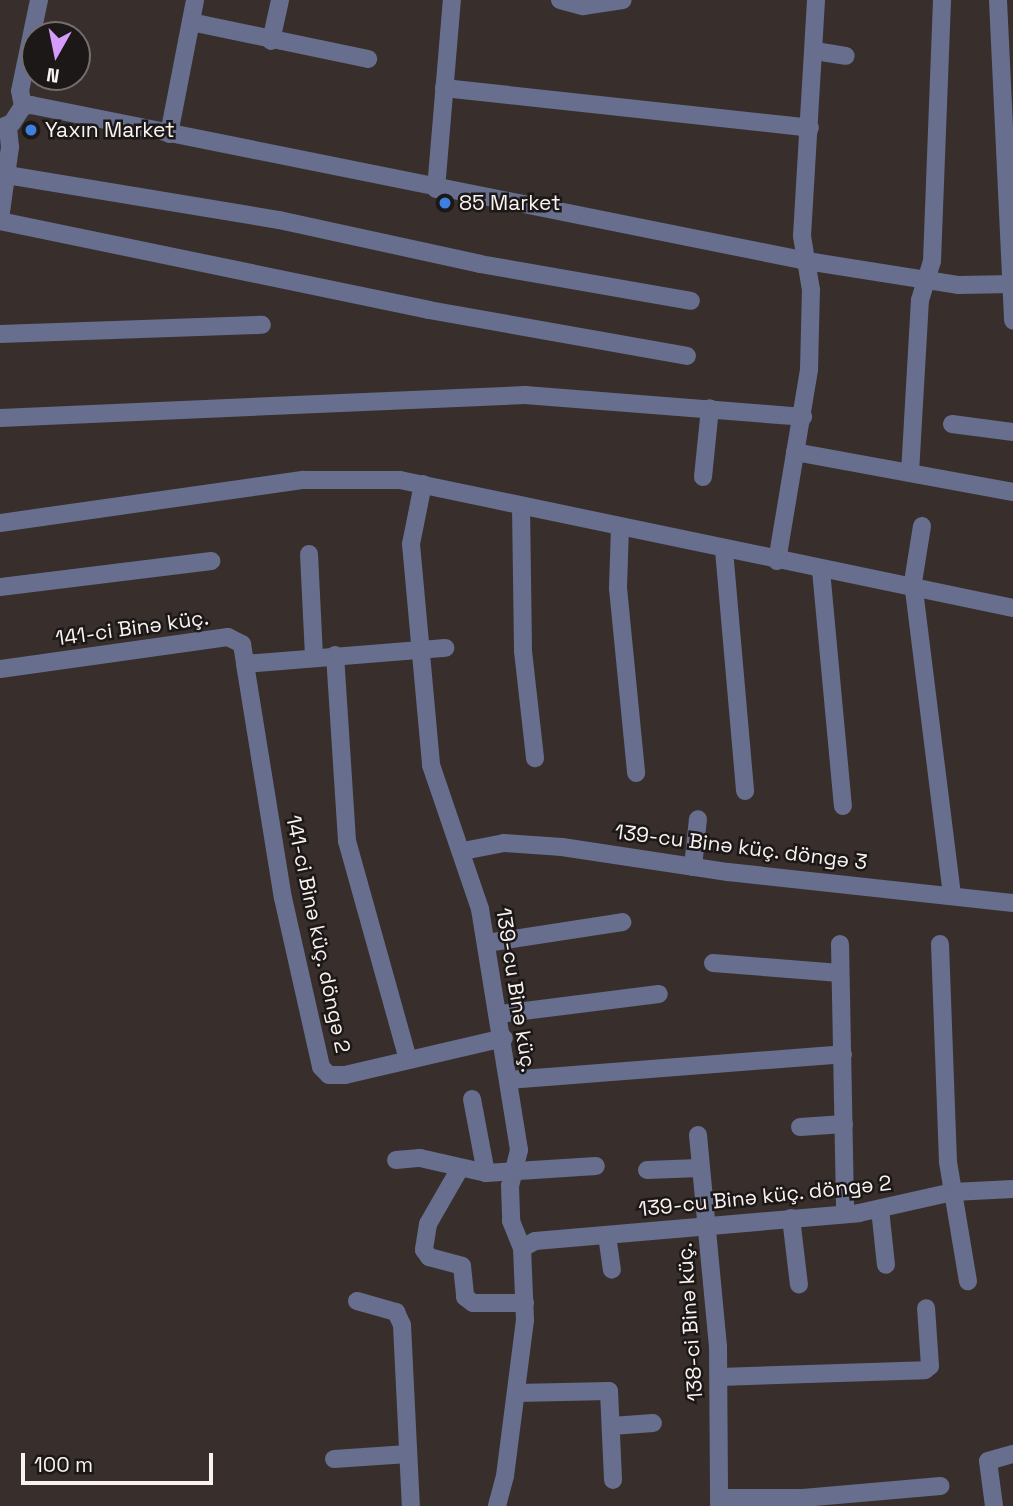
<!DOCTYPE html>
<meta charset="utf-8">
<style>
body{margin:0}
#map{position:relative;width:1013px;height:1506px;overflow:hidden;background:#382f2c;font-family:"Space Grotesk",sans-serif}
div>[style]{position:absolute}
.minor>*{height:18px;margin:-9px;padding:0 9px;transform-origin:9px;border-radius:9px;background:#686e8e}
.dots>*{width:19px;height:19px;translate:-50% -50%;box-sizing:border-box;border:4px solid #1c1817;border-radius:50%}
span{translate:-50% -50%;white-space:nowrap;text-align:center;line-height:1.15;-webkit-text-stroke:5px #1c1817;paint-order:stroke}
.poi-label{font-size:21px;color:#f8f2f0}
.left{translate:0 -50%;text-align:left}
.street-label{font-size:21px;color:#f8f2f0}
.north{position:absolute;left:21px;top:21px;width:70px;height:70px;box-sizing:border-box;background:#1c1817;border:2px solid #746f6e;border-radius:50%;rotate:189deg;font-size:19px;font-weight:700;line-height:28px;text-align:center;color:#f8f2f0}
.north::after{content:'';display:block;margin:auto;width:24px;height:32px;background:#d49cfb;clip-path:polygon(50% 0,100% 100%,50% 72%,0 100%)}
.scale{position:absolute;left:21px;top:1453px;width:192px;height:32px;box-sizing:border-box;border:4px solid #f8f2f0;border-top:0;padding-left:9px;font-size:21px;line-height:24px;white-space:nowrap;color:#f8f2f0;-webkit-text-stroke:5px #1c1817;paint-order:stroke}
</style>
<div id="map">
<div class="minor">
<div style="left:560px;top:0;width:24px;rotate:15deg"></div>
<div style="left:583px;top:6px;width:40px;rotate:-8.5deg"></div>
<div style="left:998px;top:0;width:321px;rotate:87.3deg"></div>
<div style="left:191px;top:22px;width:181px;rotate:11.8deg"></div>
<div style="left:271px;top:41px;width:42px;rotate:-77.6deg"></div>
<div style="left:815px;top:51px;width:31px;rotate:9deg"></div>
<div style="left:444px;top:88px;width:368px;rotate:6.2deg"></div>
<div style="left:23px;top:106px;width:15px;rotate:-101deg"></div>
<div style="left:20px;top:91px;width:93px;rotate:-78.2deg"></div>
<div style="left:0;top:128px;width:13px;rotate:-23deg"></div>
<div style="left:12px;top:123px;width:20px;rotate:-57deg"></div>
<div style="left:23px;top:106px;width:8px;rotate:-7deg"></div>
<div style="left:31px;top:105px;width:792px;rotate:11.37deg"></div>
<div style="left:807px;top:261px;width:154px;rotate:9deg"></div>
<div style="left:959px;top:285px;width:54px;rotate:-1.1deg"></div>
<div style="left:169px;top:134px;width:136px;rotate:-79deg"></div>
<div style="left:7px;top:175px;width:276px;rotate:9.4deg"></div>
<div style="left:279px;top:220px;width:206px;rotate:12.3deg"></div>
<div style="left:480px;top:264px;width:214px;rotate:9.9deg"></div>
<div style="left:436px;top:189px;width:190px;rotate:-85.2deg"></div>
<div style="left:0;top:219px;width:73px;rotate:-82.1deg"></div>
<div style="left:10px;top:147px;width:20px;rotate:-96deg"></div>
<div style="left:0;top:221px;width:438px;rotate:11.7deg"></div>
<div style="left:429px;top:310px;width:262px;rotate:10.1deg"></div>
<div style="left:0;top:334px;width:262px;rotate:-2deg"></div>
<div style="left:0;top:418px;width:526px;rotate:-2.51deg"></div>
<div style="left:525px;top:395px;width:279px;rotate:4.5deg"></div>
<div style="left:952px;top:424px;width:62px;rotate:7.5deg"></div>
<div style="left:795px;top:452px;width:222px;rotate:10.4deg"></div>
<div style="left:910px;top:473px;width:173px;rotate:-86.7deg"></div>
<div style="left:920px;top:300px;width:41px;rotate:-72.9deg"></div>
<div style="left:932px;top:261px;width:261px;rotate:-87.8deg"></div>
<div style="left:703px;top:477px;width:69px;rotate:-84.2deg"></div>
<div style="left:423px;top:484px;width:61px;rotate:101.3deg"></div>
<div style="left:411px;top:544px;width:222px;rotate:84.8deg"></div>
<div style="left:431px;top:765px;width:152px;rotate:71.2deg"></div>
<div style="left:480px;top:909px;width:244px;rotate:80.8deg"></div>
<div style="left:519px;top:1150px;width:37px;rotate:104deg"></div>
<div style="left:510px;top:1186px;width:35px;rotate:88deg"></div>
<div style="left:511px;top:1221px;width:29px;rotate:68deg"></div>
<div style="left:522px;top:1248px;width:72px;rotate:87.6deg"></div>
<div style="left:525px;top:1320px;width:157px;rotate:97.3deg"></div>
<div style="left:505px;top:1476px;width:31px;rotate:105deg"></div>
<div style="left:521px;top:506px;width:145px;rotate:89.2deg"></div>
<div style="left:523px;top:651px;width:108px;rotate:83.6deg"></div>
<div style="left:0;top:523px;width:307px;rotate:-8.1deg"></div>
<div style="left:304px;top:480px;width:96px"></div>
<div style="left:400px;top:480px;width:626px;rotate:11.79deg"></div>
<div style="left:922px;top:526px;width:57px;rotate:99.1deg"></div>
<div style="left:913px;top:582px;width:315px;rotate:82.9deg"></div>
<div style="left:620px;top:527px;width:61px;rotate:91.9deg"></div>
<div style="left:618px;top:588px;width:186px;rotate:84.4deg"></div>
<div style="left:724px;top:550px;width:242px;rotate:85deg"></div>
<div style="left:309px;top:554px;width:102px;rotate:87.2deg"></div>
<div style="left:777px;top:561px;width:194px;rotate:-80.5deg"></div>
<div style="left:809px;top:370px;width:80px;rotate:-88.6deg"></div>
<div style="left:811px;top:290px;width:55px;rotate:-99.5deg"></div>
<div style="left:802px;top:236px;width:236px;rotate:-86.6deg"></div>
<div style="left:821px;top:570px;width:237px;rotate:84.7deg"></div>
<div style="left:0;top:587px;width:213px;rotate:-7deg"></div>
<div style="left:335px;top:655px;width:186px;rotate:86.3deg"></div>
<div style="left:347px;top:841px;width:227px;rotate:74.4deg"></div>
<div style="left:245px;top:664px;width:237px;rotate:80.8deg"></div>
<div style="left:283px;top:898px;width:173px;rotate:77.3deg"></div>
<div style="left:321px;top:1067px;width:11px;rotate:45deg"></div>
<div style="left:329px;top:1075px;width:16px"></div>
<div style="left:345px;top:1075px;width:163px;rotate:-13.1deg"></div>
<div style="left:0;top:669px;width:230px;rotate:-8deg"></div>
<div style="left:228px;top:637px;width:16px;rotate:27deg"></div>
<div style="left:242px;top:644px;width:20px;rotate:81deg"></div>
<div style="left:245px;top:664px;width:201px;rotate:-4.6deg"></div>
<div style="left:463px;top:851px;width:42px;rotate:-11deg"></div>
<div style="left:504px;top:843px;width:58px;rotate:3.9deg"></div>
<div style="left:562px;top:847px;width:168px;rotate:8.6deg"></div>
<div style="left:728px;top:872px;width:287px;rotate:6.2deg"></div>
<div style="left:693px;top:867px;width:48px;rotate:-84.1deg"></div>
<div style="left:487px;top:943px;width:137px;rotate:-8.8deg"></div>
<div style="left:840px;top:944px;width:270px;rotate:88.9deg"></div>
<div style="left:940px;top:944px;width:218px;rotate:87.9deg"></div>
<div style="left:948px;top:1162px;width:121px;rotate:80.5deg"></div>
<div style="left:713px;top:963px;width:127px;rotate:4.5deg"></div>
<div style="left:500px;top:1014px;width:160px;rotate:-7.2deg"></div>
<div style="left:508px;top:1080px;width:336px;rotate:-4.4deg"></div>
<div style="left:472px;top:1099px;width:75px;rotate:79.3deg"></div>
<div style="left:800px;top:1127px;width:44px;rotate:-3.9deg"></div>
<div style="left:698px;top:1135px;width:212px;rotate:84.6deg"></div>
<div style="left:718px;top:1346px;width:160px;rotate:89.6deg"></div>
<div style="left:396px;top:1160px;width:24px;rotate:-5deg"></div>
<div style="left:420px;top:1158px;width:68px;rotate:12.8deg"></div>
<div style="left:486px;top:1173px;width:110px;rotate:-3.6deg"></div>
<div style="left:459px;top:1170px;width:62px;rotate:119.9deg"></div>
<div style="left:428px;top:1224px;width:26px;rotate:99deg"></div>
<div style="left:424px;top:1250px;width:9px;rotate:54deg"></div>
<div style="left:429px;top:1257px;width:34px;rotate:15deg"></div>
<div style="left:462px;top:1266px;width:31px;rotate:84deg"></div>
<div style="left:465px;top:1297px;width:10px;rotate:37deg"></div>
<div style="left:473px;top:1303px;width:52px"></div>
<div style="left:647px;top:1170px;width:52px;rotate:-2.2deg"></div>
<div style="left:880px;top:1209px;width:56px;rotate:83.9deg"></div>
<div style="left:791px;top:1218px;width:67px;rotate:83.2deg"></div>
<div style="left:607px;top:1235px;width:35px;rotate:82deg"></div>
<div style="left:522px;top:1248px;width:15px;rotate:-28deg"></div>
<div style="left:535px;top:1241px;width:325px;rotate:-4.9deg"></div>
<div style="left:859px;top:1213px;width:96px;rotate:-12.6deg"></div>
<div style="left:953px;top:1192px;width:60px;rotate:-2.9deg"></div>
<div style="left:357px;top:1301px;width:41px;rotate:15.8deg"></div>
<div style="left:396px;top:1312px;width:14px;rotate:65deg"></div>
<div style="left:402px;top:1325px;width:181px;rotate:87.2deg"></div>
<div style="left:719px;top:1377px;width:206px;rotate:-1.9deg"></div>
<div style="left:925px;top:1370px;width:6px;rotate:-39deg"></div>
<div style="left:930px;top:1366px;width:58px;rotate:-93.9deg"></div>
<div style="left:516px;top:1393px;width:93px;rotate:-1.2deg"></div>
<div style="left:609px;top:1391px;width:89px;rotate:87.4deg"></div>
<div style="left:612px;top:1426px;width:41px;rotate:-4.2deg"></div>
<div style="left:334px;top:1459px;width:74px;rotate:-3.9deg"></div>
<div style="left:719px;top:1498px;width:84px"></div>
<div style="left:803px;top:1498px;width:138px;rotate:-5deg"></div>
<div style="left:994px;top:1506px;width:45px;rotate:-97.6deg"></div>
<div style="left:988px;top:1461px;width:26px;rotate:-16deg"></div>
</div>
<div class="dots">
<div style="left:31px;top:130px;background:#3f7fe0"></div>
<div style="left:445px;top:203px;background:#3f7fe0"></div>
</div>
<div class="poi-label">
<span class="left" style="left:45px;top:130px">Yaxın Market</span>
<span class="left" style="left:459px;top:203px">85 Market</span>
</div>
<div class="street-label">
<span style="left:132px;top:628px;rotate:-8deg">141-ci Binə küç.</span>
<span style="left:741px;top:847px;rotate:7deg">139-cu Binə küç. döngə 3</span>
<span style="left:318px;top:934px;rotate:78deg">141-ci Binə küç. döngə 2</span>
<span style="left:516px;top:990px;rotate:81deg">139-cu Binə küç.</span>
<span style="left:765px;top:1196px;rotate:-6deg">139-cu Binə küç. döngə 2</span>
<span style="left:690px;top:1322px;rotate:-94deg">138-ci Binə küç.</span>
</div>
<div class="north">N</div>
<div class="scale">100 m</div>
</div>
